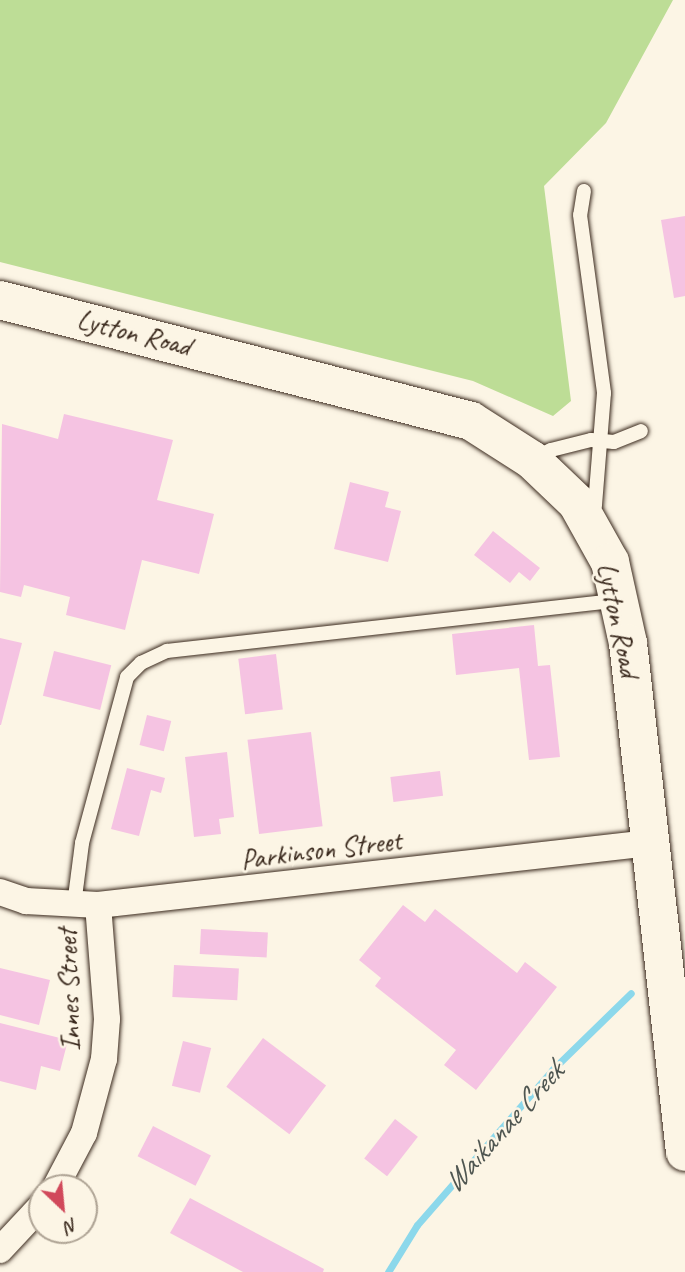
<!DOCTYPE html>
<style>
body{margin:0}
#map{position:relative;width:685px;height:1272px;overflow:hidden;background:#fcf5e5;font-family:Caveat,sans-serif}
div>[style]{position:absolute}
.green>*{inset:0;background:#bddd96}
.stream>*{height:7px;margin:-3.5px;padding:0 3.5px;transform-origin:3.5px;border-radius:3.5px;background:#8cd8eb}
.building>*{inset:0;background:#f5c3e2;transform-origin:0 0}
.roads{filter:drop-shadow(0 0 2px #3b2a1e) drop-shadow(0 0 2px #3b2a1e)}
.service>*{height:14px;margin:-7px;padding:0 7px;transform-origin:7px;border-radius:7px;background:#fcf5e5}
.minor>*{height:26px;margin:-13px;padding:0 13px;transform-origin:13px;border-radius:13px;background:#fcf5e5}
.secondary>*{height:38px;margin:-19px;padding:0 19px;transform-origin:19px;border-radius:19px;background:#fcf5e5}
span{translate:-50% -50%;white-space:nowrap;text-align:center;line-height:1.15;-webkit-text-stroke:5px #fcf5e5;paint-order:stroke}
.street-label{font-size:28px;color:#3b2a1e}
.water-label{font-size:30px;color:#4f5651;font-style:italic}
.north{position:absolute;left:28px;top:1174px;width:70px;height:70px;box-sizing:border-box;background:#fcf5e5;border:2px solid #afa495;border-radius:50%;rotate:154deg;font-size:19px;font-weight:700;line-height:28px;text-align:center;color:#3b2a1e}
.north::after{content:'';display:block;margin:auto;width:24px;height:32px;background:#d1495b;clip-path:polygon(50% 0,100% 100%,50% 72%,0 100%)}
</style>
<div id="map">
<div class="green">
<div style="clip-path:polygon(0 0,673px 0,606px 123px,544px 186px,571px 401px,553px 416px,473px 381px,0 262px)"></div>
</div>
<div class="stream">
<div style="left:388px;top:1272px;width:55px;rotate:-58.3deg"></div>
<div style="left:417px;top:1225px;width:206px;rotate:-48.9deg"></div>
<div style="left:552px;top:1070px;width:110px;rotate:-44.3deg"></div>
</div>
<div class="building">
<div style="clip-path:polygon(685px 216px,685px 296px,674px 298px,661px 220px)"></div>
<div style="clip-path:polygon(64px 414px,173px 440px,157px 500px,214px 514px,199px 574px,142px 560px,125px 630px,66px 615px,70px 597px,24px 585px,21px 597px,0 592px,2px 424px,58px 439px)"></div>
<div style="clip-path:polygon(350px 482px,389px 492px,385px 507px,401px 511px,388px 562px,334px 549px)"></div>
<div style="clip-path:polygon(493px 531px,540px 568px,530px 581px,519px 572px,510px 583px,474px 555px)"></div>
<div style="clip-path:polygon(534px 625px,538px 666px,550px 665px,560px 757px,529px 760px,519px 668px,456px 675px,452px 634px)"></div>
<div style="clip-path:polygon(0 638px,22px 643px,1px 725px,0 725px)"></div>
<div style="left:54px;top:651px;width:59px;height:46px;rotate:14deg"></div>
<div style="left:276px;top:654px;width:56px;height:38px;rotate:83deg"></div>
<div style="left:147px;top:715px;width:25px;height:31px;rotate:14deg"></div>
<div style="left:311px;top:732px;width:95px;height:64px;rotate:83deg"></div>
<div style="clip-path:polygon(227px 752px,234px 817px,219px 819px,221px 834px,194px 837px,185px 757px)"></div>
<div style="clip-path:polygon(127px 768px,165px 778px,161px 793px,151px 790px,139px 836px,111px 829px)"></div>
<div style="left:440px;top:771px;width:25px;height:50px;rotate:83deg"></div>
<div style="clip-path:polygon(403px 905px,425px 922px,435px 909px,517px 973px,525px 962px,557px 987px,476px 1090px,444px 1065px,456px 1050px,375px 986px,381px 978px,359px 960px)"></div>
<div style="left:201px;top:929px;width:67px;height:25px;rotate:3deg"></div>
<div style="left:174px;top:965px;width:65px;height:32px;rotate:3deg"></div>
<div style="clip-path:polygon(0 968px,50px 980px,39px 1025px,0 1015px)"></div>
<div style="clip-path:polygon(0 1023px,68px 1040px,60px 1071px,41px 1066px,36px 1090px,0 1081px)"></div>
<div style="left:263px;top:1038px;width:79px;height:61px;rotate:37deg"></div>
<div style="left:183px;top:1041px;width:29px;height:46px;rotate:14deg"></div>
<div style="left:395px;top:1119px;width:29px;height:50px;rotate:38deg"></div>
<div style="left:153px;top:1126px;width:65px;height:34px;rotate:27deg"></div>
<div style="clip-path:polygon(190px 1198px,324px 1269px,323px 1272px,243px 1272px,170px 1233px)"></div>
</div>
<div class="roads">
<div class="service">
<div style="left:584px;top:191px;width:24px;rotate:99deg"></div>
<div style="left:580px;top:215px;width:180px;rotate:82.3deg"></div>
<div style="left:604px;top:393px;width:112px;rotate:94.6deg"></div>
<div style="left:595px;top:505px;width:8px;rotate:135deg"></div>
<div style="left:533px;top:459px;width:20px;rotate:-27deg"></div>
<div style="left:551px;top:450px;width:41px;rotate:-14deg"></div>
<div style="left:591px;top:440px;width:23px;rotate:5deg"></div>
<div style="left:614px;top:442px;width:29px;rotate:-22deg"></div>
<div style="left:74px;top:905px;width:63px;rotate:-82.6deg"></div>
<div style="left:82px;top:843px;width:172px;rotate:-74.8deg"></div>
<div style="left:127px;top:677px;width:20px;rotate:-45deg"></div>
<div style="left:141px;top:663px;width:29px;rotate:-25deg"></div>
<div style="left:167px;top:651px;width:452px;rotate:-6.4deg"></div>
</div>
<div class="minor">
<div style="left:0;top:892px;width:28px;rotate:19deg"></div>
<div style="left:26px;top:901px;width:72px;rotate:3.2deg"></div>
<div style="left:98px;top:905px;width:555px;rotate:-6.41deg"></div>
<div style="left:55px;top:1188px;width:62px;rotate:-62.2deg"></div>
<div style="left:84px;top:1133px;width:77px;rotate:-74.9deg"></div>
<div style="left:104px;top:1059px;width:40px;rotate:-85.7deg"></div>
<div style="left:107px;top:1019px;width:114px;rotate:-94.5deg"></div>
<div style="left:0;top:1250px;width:62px;rotate:-47deg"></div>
</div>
<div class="secondary">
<div style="left:0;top:300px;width:486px;rotate:14.4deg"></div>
<div style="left:471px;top:421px;width:72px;rotate:32.6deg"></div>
<div style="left:532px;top:460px;width:62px;rotate:43.7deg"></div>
<div style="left:577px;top:503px;width:68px;rotate:60.8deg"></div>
<div style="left:610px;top:562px;width:83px;rotate:77.5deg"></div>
<div style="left:628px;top:643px;width:512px;rotate:83.61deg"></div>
</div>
</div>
<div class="street-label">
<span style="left:134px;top:333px;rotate:14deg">Lytton Road</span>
<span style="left:618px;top:620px;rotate:78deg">Lytton Road</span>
<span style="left:321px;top:850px;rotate:-7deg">Parkinson Street</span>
<span style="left:69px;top:990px;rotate:-92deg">Innes Street</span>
</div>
<div class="water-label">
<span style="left:503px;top:1127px;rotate:-48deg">Waikanae Creek</span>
</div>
<div class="north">N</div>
</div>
